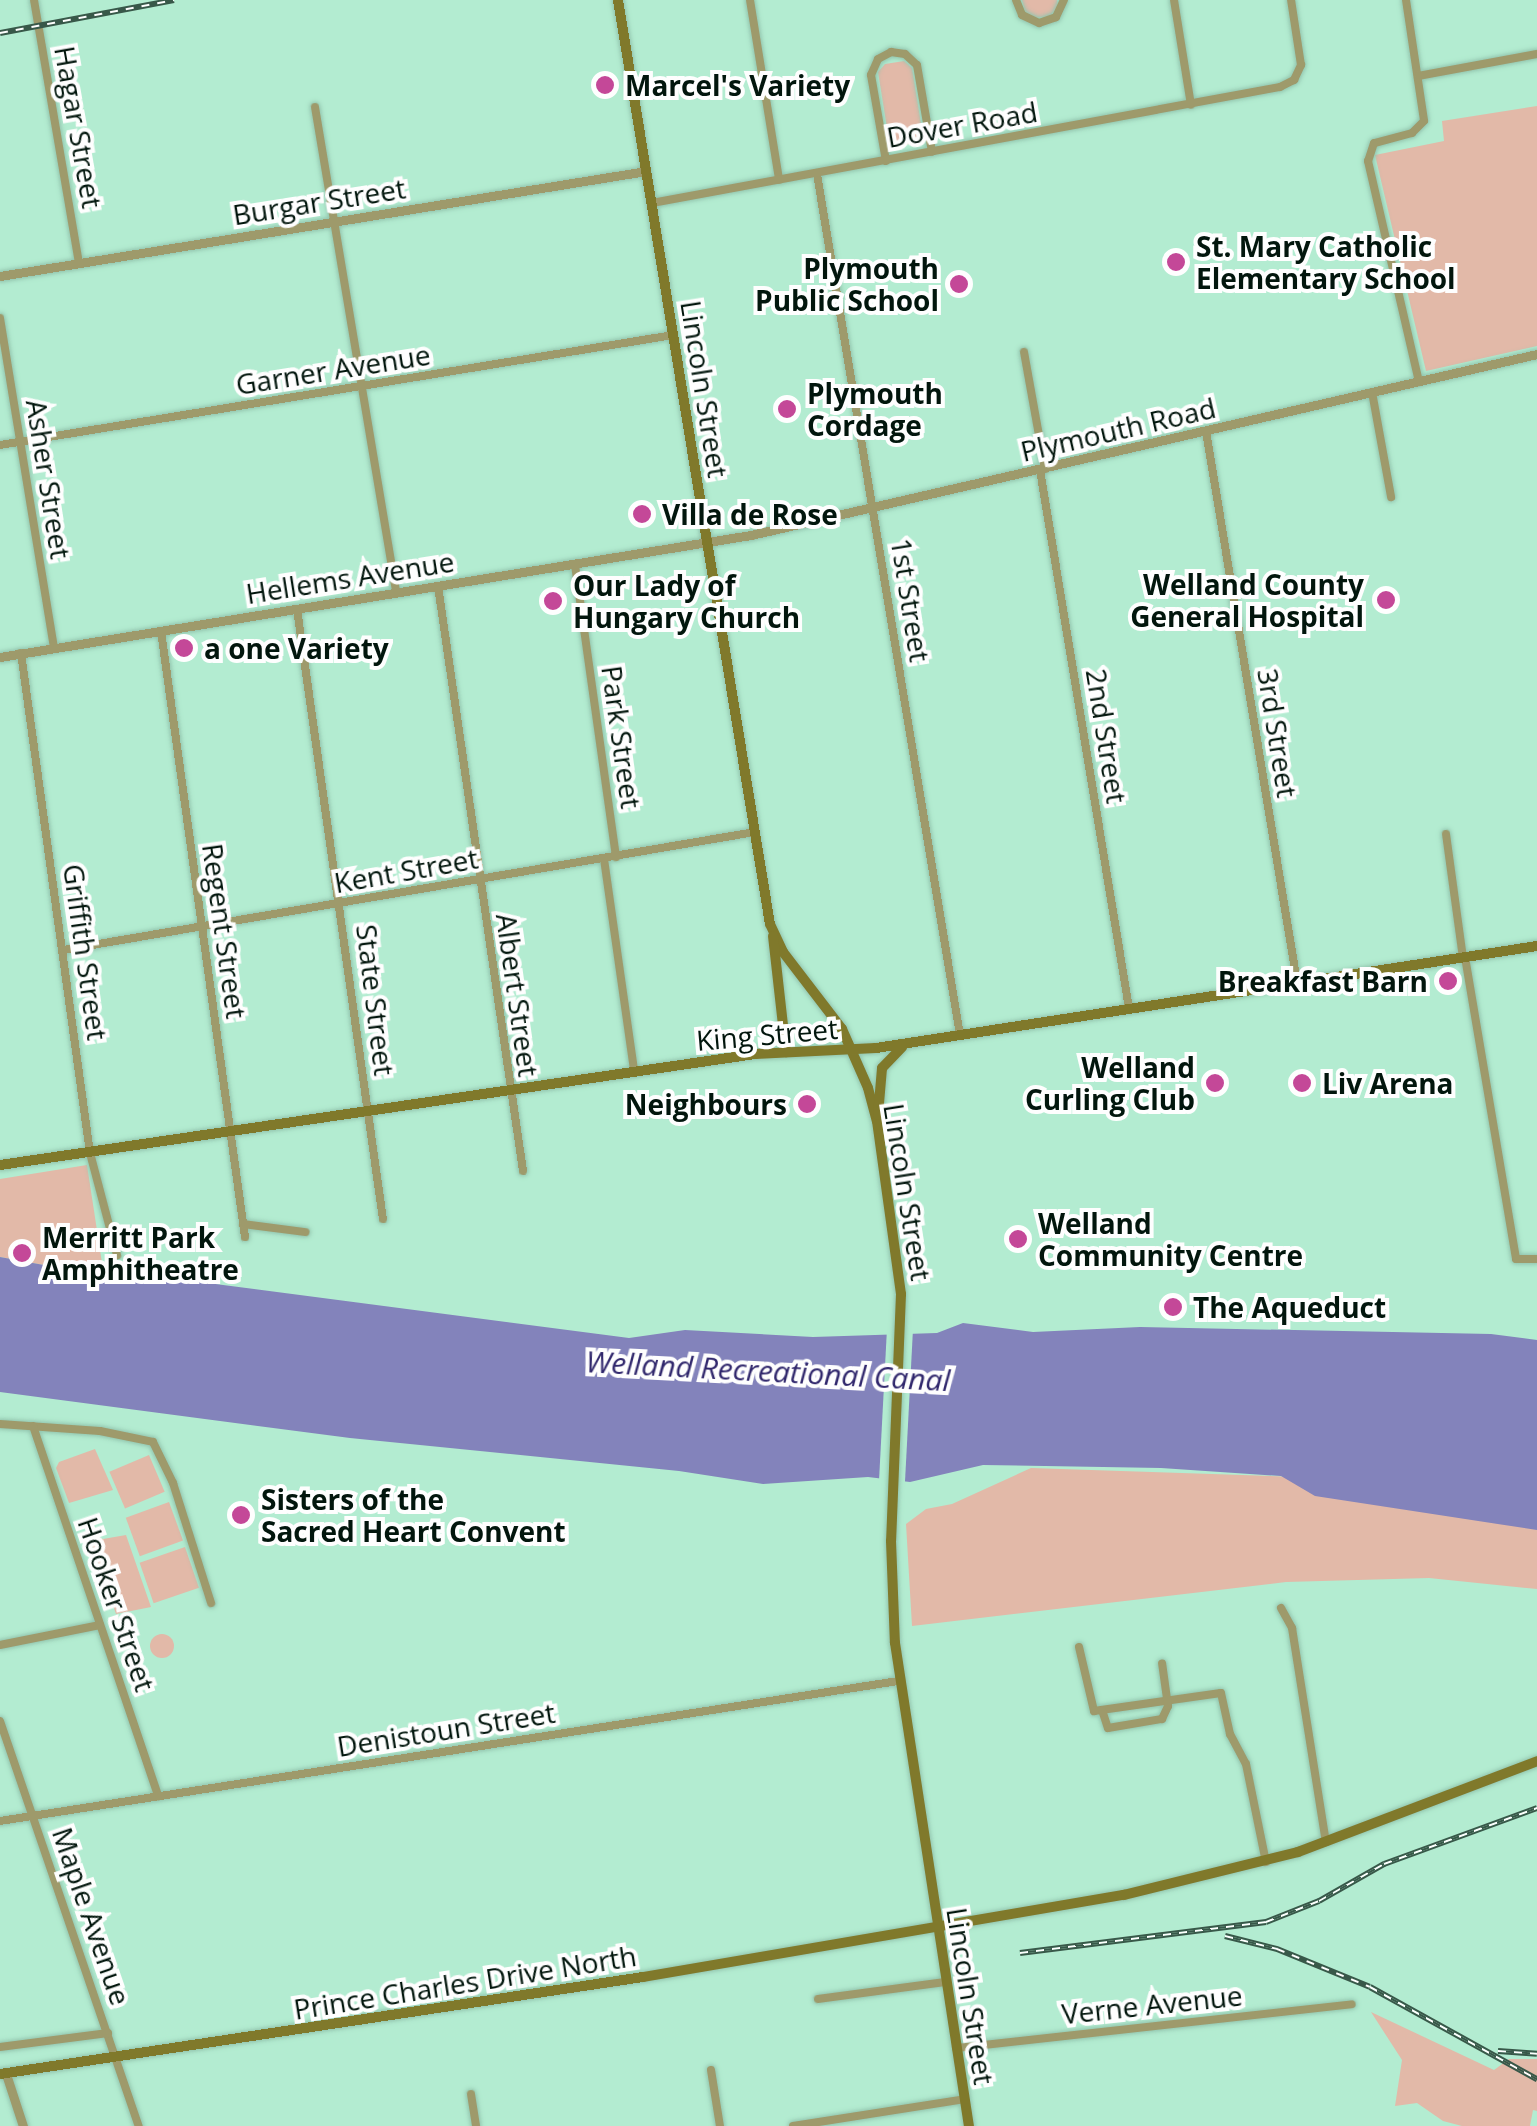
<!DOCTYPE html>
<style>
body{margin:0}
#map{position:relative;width:1537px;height:2126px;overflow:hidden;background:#b3ecd1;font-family:"Open Sans",sans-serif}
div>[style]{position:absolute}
.green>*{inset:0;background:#e2b9a8;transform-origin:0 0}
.round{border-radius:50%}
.water>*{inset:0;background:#8383bb}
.pier>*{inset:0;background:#b3ecd1;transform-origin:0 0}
.roads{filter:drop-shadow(0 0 2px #93c5ae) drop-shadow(0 0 2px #93c5ae)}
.minor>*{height:8px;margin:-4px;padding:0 4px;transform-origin:4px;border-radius:4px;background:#9e9a6b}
.tertiary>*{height:9px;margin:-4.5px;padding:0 4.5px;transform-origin:4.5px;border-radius:4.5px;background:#9e9a6b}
.secondary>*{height:10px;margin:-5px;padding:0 5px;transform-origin:5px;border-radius:5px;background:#80792b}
.rail>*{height:6px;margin-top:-3px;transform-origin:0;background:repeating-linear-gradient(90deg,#fefefe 0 8px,#385849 0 16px);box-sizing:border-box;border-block:2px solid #385849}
.dots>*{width:28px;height:28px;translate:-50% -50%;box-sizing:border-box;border:5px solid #fefefe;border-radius:50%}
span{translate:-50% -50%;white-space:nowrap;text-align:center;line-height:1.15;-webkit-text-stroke:8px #fefefe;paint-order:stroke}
.poi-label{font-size:28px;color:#02160d;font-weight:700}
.left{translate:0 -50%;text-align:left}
.right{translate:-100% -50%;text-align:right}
.street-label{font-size:28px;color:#02160d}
.water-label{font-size:30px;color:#30276c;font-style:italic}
</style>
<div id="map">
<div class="green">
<div style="clip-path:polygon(1022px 0,1057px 0,1058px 8px,1049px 16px,1036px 18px,1025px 12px)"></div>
<div style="clip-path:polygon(904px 61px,912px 68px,924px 142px,890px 147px,878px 72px,885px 64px)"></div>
<div style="clip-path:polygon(1537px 106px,1537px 346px,1426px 371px,1375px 155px,1444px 141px,1442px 121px)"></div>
<div style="clip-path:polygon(87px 1165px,104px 1276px,0 1257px,0 1179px)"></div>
<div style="clip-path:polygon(95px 1449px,113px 1490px,69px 1503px,56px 1468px,59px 1462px)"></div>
<div style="left:149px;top:1455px;width:40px;height:43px;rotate:67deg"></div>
<div style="clip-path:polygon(1031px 1468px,1537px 1485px,1537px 1589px,1429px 1578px,1286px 1582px,912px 1626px,906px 1524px,926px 1509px,952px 1504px)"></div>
<div style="left:169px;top:1502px;width:41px;height:46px;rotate:70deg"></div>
<div style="clip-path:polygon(88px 1534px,103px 1539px,126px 1535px,151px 1607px,116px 1614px)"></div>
<div style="left:185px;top:1547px;width:43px;height:48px;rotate:71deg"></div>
<div class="round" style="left:150px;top:1634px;width:24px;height:24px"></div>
<div style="clip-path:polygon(1371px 2012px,1494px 2070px,1509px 2059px,1537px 2059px,1537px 2111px,1533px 2110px,1530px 2126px,1462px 2126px,1443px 2121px,1417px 2103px,1395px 2106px,1402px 2060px)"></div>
</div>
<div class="water">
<div style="clip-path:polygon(0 1257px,104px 1276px,169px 1278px,629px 1338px,685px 1330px,813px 1337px,937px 1333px,963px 1323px,1033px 1332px,1140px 1327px,1491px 1334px,1537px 1340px,1537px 1530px,1315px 1496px,1281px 1476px,1161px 1468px,983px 1465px,910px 1482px,868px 1477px,763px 1484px,679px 1471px,350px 1438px,0 1392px)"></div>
</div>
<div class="pier">
<div style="left:913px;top:1329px;width:158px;height:26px;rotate:93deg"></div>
</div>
<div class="roads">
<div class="minor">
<div style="left:34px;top:0;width:266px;rotate:80.3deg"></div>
<div style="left:750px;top:0;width:182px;rotate:80.8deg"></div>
<div style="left:1016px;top:0;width:16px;rotate:68deg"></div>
<div style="left:1022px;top:15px;width:19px;rotate:25deg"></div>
<div style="left:1039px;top:23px;width:18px;rotate:-19deg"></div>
<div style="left:1056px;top:17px;width:19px;rotate:-65deg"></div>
<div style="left:1174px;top:0;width:106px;rotate:80.8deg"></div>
<div style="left:1406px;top:0;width:122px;rotate:81.5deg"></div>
<div style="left:1424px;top:121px;width:17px;rotate:135deg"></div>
<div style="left:1412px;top:133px;width:39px;rotate:165deg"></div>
<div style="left:1374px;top:143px;width:19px;rotate:108deg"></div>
<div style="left:1368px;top:161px;width:227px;rotate:77deg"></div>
<div style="left:1418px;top:76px;width:121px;rotate:-10.5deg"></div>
<div style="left:315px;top:107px;width:493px;rotate:80.5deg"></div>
<div style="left:886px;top:161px;width:87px;rotate:-99.9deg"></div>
<div style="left:871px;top:75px;width:17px;rotate:-66deg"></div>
<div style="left:878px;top:59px;width:15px;rotate:-28deg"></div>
<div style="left:891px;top:52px;width:14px;rotate:8deg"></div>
<div style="left:905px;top:54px;width:16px;rotate:43deg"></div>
<div style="left:917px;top:65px;width:88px;rotate:80.2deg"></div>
<div style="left:817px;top:174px;width:873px;rotate:80.57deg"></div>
<div style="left:652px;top:203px;width:639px;rotate:-10.47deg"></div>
<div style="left:1280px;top:87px;width:16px;rotate:-27deg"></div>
<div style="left:1294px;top:80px;width:17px;rotate:-65deg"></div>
<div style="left:1301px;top:65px;width:66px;rotate:-98.7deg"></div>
<div style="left:0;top:318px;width:334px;rotate:80.7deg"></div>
<div style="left:1024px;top:352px;width:119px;rotate:79.8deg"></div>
<div style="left:1372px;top:392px;width:107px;rotate:79.7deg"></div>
<div style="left:1206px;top:431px;width:558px;rotate:80.62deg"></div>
<div style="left:0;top:445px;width:682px;rotate:-9.28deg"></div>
<div style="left:1040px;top:470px;width:545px;rotate:80.61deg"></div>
<div style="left:575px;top:565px;width:295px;rotate:82deg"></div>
<div style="left:438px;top:586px;width:591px;rotate:81.73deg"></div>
<div style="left:297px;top:609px;width:616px;rotate:81.98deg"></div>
<div style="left:161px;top:631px;width:612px;rotate:82.11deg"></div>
<div style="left:21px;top:653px;width:505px;rotate:82.14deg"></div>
<div style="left:90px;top:1153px;width:106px;rotate:75.2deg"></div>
<div style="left:1446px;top:834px;width:125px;rotate:82.2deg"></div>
<div style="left:604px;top:859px;width:213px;rotate:81.9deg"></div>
<div style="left:63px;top:950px;width:702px;rotate:-9.68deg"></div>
<div style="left:1465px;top:957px;width:306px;rotate:80.4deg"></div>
<div style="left:1516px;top:1259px;width:21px"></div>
<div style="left:243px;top:1224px;width:63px;rotate:7.4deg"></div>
<div style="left:0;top:1424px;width:100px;rotate:4deg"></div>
<div style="left:100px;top:1431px;width:54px;rotate:11.7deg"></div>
<div style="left:153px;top:1442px;width:46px;rotate:64deg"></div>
<div style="left:173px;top:1483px;width:126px;rotate:72.4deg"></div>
<div style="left:33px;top:1426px;width:391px;rotate:71.3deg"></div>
<div style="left:1281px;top:1608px;width:23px;rotate:61deg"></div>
<div style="left:1292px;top:1628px;width:217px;rotate:81deg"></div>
<div style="left:0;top:1645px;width:102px;rotate:-11.3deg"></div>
<div style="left:1079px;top:1647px;width:66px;rotate:76.8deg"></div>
<div style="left:1094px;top:1711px;width:128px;rotate:-8.1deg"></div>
<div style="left:1221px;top:1693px;width:42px;rotate:77.6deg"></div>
<div style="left:1230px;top:1734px;width:34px;rotate:62deg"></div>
<div style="left:1246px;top:1764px;width:100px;rotate:78.5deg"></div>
<div style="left:1102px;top:1710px;width:19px;rotate:72deg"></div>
<div style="left:1108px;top:1728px;width:55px;rotate:-9.5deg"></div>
<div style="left:1162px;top:1719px;width:14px;rotate:-65deg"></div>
<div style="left:1168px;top:1706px;width:43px;rotate:-97.9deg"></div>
<div style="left:0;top:1721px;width:428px;rotate:71.1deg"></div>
<div style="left:0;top:1821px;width:909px;rotate:-8.86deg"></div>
<div style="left:818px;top:1999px;width:128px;rotate:-7.6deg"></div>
<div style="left:0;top:2047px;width:109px;rotate:-7.4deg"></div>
<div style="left:956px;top:2048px;width:398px;rotate:-6.3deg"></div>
<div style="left:711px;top:2070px;width:57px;rotate:80.9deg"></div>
<div style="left:471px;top:2094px;width:32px;rotate:81deg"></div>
<div style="left:793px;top:2126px;width:174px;rotate:-8.9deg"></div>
</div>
<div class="tertiary">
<div style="left:0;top:276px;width:654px;rotate:-9.23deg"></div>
<div style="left:0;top:657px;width:761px;rotate:-9.23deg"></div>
<div style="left:751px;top:535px;width:807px;rotate:-12.97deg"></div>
<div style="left:6px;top:2074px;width:55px;rotate:71.9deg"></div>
</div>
<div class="secondary">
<div style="left:618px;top:0;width:936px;rotate:80.66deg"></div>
<div style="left:770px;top:924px;width:31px;rotate:65deg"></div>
<div style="left:783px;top:952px;width:97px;rotate:52.5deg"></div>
<div style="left:842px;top:1029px;width:64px;rotate:66.2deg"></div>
<div style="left:868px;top:1088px;width:34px;rotate:75deg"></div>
<div style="left:877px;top:1121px;width:175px;rotate:82.1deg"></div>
<div style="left:901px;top:1294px;width:247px;rotate:92.3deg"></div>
<div style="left:891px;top:1541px;width:102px;rotate:87.8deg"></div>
<div style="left:895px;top:1643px;width:489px;rotate:81.3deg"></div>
<div style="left:773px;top:936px;width:117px;rotate:83.6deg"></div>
<div style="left:878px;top:1115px;width:47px;rotate:-85.1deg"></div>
<div style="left:882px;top:1068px;width:29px;rotate:-46deg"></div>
<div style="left:0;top:1165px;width:763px;rotate:-8.36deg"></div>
<div style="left:755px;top:1054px;width:121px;rotate:-2.8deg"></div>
<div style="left:876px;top:1048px;width:669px;rotate:-8.77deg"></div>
<div style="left:0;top:2074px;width:650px;rotate:-8.58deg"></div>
<div style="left:643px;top:1977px;width:488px;rotate:-9.7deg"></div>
<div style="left:1124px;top:1895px;width:179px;rotate:-13.9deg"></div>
<div style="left:1298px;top:1852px;width:256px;rotate:-20.8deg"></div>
</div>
</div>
<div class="rail">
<div style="left:0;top:33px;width:177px;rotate:-10.7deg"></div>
<div style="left:1225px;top:1936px;width:54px;rotate:14deg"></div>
<div style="left:1277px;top:1949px;width:100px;rotate:22.2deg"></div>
<div style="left:1370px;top:1987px;width:191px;rotate:28.9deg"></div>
<div style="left:1020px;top:1953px;width:248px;rotate:-7.2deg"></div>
<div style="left:1266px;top:1922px;width:57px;rotate:-21.6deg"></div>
<div style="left:1319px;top:1901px;width:75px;rotate:-29.6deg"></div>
<div style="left:1384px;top:1864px;width:163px;rotate:-20.1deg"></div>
<div style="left:1498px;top:2051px;width:39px;rotate:4deg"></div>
</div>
<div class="dots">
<div style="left:605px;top:85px;background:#c44898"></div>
<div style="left:1176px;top:262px;background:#c44898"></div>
<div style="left:959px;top:284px;background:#c44898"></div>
<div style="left:787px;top:409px;background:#c44898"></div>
<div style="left:642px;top:514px;background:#c44898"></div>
<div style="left:1386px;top:600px;background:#c44898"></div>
<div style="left:553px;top:601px;background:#c44898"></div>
<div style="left:184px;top:648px;background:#c44898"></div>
<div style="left:1448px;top:981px;background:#c44898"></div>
<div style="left:1215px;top:1083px;background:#c44898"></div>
<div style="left:1302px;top:1083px;background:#c44898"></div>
<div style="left:807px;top:1104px;background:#c44898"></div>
<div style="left:1018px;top:1239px;background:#c44898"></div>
<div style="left:22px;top:1253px;background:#c44898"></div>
<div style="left:1173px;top:1307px;background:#c44898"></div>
<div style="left:241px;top:1515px;background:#c44898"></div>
</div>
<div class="poi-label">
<span class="left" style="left:625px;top:85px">Marcel's Variety</span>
<span class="left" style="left:1196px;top:262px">St. Mary Catholic<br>Elementary School</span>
<span class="right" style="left:939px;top:284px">Plymouth<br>Public School</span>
<span class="left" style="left:807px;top:409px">Plymouth<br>Cordage</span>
<span class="left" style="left:662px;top:514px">Villa de Rose</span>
<span class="right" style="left:1364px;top:600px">Welland County<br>General Hospital</span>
<span class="left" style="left:573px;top:601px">Our Lady of<br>Hungary Church</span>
<span class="left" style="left:204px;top:648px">a one Variety</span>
<span class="right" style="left:1428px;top:981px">Breakfast Barn</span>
<span class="right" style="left:1195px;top:1083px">Welland<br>Curling Club</span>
<span class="left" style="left:1322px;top:1083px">Liv Arena</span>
<span class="right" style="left:787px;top:1104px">Neighbours</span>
<span class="left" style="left:1038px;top:1239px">Welland<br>Community Centre</span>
<span class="left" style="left:42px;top:1253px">Merritt Park<br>Amphitheatre</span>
<span class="left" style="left:1193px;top:1307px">The Aqueduct</span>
<span class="left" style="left:261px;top:1515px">Sisters of the<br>Sacred Heart Convent</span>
</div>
<div class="street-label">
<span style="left:962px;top:124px;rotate:-10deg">Dover Road</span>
<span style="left:79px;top:127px;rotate:80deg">Hagar Street</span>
<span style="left:319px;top:201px;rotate:-9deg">Burgar Street</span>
<span style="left:333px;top:369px;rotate:-9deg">Garner Avenue</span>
<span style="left:705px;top:389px;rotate:81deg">Lincoln Street</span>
<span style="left:1118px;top:429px;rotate:-13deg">Plymouth Road</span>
<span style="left:49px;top:479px;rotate:81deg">Asher Street</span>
<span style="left:350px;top:577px;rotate:-9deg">Hellems Avenue</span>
<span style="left:911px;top:600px;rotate:81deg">1st Street</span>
<span style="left:1278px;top:733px;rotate:81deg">3rd Street</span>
<span style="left:1107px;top:736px;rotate:81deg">2nd Street</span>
<span style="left:622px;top:737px;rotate:82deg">Park Street</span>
<span style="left:406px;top:870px;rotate:-10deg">Kent Street</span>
<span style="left:225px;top:931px;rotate:82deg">Regent Street</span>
<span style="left:86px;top:952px;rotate:82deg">Griffith Street</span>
<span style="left:518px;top:995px;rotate:82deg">Albert Street</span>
<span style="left:376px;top:1000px;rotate:83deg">State Street</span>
<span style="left:767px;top:1034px;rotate:-5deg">King Street</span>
<span style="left:908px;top:1192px;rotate:81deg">Lincoln Street</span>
<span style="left:117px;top:1604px;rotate:71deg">Hooker Street</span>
<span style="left:446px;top:1729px;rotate:-9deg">Denistoun Street</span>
<span style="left:92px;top:1916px;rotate:71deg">Maple Avenue</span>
<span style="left:465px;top:1982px;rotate:-9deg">Prince Charles Drive North</span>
<span style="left:971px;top:1996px;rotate:81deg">Lincoln Street</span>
<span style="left:1152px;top:2004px;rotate:-6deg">Verne Avenue</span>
</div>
<div class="water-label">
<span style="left:768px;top:1371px;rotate:3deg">Welland Recreational Canal</span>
</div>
</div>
